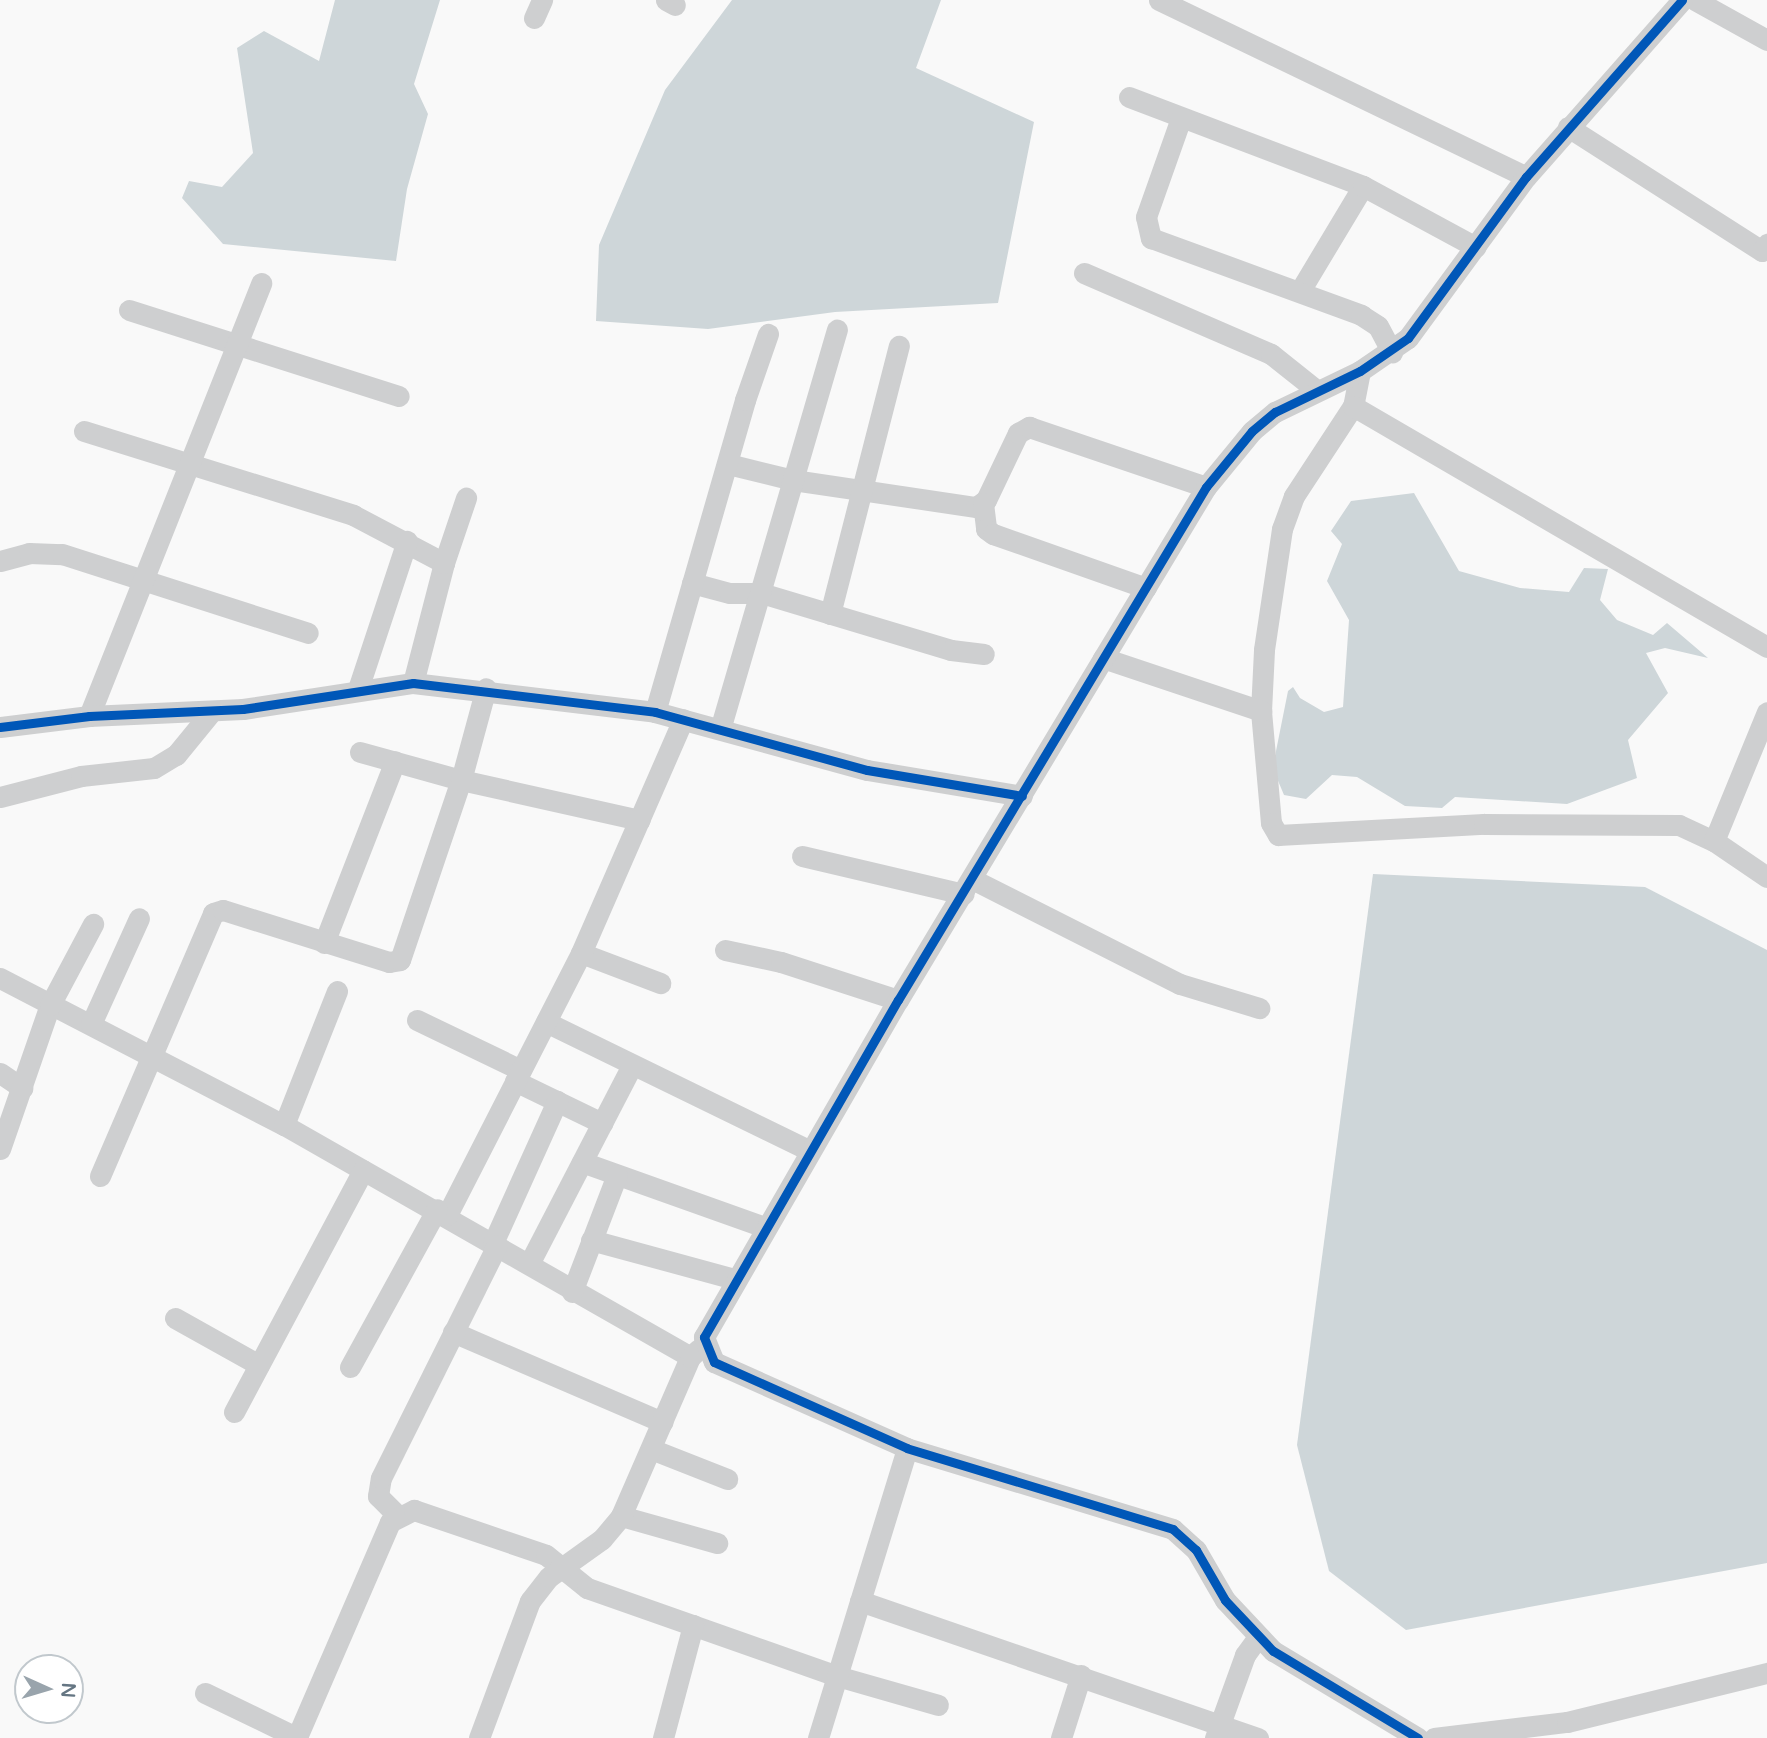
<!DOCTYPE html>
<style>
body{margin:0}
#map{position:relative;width:1767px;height:1738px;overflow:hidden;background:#f9f9f9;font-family:"Varela Round",sans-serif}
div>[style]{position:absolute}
.water>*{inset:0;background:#ced6d9}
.street>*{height:21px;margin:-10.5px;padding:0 10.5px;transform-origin:10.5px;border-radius:10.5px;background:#cecfd0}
.cycleway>*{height:9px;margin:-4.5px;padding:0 4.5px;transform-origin:4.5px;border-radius:4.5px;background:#0057b8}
span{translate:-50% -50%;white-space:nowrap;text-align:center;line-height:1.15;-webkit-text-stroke:7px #fff;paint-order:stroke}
.north{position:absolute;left:14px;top:1654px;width:70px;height:70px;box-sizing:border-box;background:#fff;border:2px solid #c1c8cd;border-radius:50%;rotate:94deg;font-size:19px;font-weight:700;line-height:28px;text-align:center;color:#657683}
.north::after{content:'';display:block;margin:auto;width:24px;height:32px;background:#99a4ac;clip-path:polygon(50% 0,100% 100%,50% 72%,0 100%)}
</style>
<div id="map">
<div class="water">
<div style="clip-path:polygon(335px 0,440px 0,414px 84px,428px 114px,407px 189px,396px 261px,223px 244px,182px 198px,189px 181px,222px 187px,253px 153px,237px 48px,264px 31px,319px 61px)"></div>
<div style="clip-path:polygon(732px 0,941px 0,916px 68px,1034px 122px,998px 303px,835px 312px,708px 329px,596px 321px,599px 245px,665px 90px)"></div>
<div style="clip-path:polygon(1414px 493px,1459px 571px,1520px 588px,1569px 592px,1584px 568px,1608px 569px,1600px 600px,1617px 620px,1653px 635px,1667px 623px,1708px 658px,1665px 648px,1646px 653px,1668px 693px,1628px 740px,1637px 778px,1567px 804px,1455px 797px,1442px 808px,1405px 806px,1357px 777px,1332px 775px,1306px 799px,1284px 795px,1276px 776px,1276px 751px,1288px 691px,1293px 687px,1300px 698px,1324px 712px,1343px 707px,1349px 620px,1327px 581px,1342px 544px,1331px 531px,1351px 501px)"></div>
<div style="clip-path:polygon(1373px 874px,1645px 887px,1767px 950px,1767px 1563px,1406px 1630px,1329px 1571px,1297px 1445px)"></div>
</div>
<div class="street">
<div style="left:666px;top:0;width:10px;rotate:29deg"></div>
<div style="left:1159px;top:0;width:407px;rotate:25.7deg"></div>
<div style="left:1695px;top:0;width:82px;rotate:29.1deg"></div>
<div style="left:534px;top:18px;width:20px;rotate:-66deg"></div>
<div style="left:1129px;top:97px;width:250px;rotate:20.8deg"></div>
<div style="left:1363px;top:186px;width:122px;rotate:121deg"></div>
<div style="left:1181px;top:118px;width:105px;rotate:109.5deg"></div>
<div style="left:1146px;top:217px;width:22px;rotate:77deg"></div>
<div style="left:1151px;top:238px;width:224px;rotate:20.1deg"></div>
<div style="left:1361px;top:315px;width:20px;rotate:33deg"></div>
<div style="left:1378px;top:326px;width:30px;rotate:62deg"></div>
<div style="left:1568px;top:127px;width:230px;rotate:32.6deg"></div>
<div style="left:1762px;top:251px;width:9px;rotate:-54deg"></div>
<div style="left:1363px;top:186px;width:128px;rotate:28.4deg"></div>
<div style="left:1084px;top:273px;width:204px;rotate:23.4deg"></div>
<div style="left:1271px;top:354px;width:56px;rotate:38.5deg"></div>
<div style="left:129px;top:310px;width:283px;rotate:17.7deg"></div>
<div style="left:1360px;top:371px;width:36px;rotate:101deg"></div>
<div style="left:1353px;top:406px;width:108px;rotate:123.2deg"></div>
<div style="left:1294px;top:496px;width:35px;rotate:110deg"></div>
<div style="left:1282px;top:529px;width:122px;rotate:98.5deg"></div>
<div style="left:1264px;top:650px;width:61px;rotate:92.8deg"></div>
<div style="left:1261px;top:711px;width:112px;rotate:84.9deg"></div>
<div style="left:1271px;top:823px;width:14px;rotate:60deg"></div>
<div style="left:1278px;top:835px;width:206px;rotate:-3.1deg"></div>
<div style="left:1484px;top:824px;width:195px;rotate:0.3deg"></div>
<div style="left:1679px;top:825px;width:38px;rotate:25deg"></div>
<div style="left:1714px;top:841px;width:64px;rotate:34.2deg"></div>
<div style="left:1353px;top:406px;width:479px;rotate:30.2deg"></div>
<div style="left:84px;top:431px;width:282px;rotate:17.3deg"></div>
<div style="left:353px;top:515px;width:103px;rotate:27.8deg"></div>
<div style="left:728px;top:464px;width:67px;rotate:13.8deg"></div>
<div style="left:793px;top:480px;width:185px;rotate:8.4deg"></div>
<div style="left:976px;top:507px;width:12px;rotate:-35deg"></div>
<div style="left:986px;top:500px;width:74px;rotate:-64.5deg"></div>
<div style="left:1018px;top:433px;width:13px;rotate:-29deg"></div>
<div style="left:1029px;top:427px;width:187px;rotate:18.7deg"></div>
<div style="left:983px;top:503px;width:26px;rotate:83deg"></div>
<div style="left:986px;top:529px;width:9px;rotate:36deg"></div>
<div style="left:993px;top:534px;width:162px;rotate:19.4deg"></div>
<div style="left:0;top:561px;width:30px;rotate:-15deg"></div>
<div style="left:29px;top:553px;width:33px;rotate:2deg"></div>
<div style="left:62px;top:554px;width:258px;rotate:17.8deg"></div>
<div style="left:692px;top:583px;width:39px;rotate:15deg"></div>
<div style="left:730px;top:593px;width:31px"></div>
<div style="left:761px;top:593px;width:198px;rotate:16.7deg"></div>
<div style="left:951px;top:650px;width:33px;rotate:7deg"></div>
<div style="left:830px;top:614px;width:277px;rotate:-75.6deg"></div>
<div style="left:1103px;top:658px;width:167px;rotate:18.5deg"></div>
<div style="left:413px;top:683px;width:124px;rotate:-75.5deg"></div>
<div style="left:444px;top:563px;width:69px;rotate:-71.3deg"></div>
<div style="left:358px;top:689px;width:156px;rotate:-71.7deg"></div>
<div style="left:655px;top:712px;width:325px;rotate:-73.9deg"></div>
<div style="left:745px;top:400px;width:70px;rotate:-70.8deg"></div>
<div style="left:89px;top:716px;width:466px;rotate:-68.3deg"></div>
<div style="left:721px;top:726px;width:413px;rotate:-73.7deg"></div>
<div style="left:0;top:727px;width:90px;rotate:-7deg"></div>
<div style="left:89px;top:716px;width:154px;rotate:-2.6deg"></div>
<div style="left:243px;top:709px;width:172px;rotate:-8.7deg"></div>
<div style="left:413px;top:683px;width:244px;rotate:6.8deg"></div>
<div style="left:655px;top:712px;width:220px;rotate:15.3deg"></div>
<div style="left:867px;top:770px;width:157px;rotate:9.5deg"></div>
<div style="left:360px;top:752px;width:105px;rotate:15.5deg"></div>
<div style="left:461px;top:780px;width:183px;rotate:12.6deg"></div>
<div style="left:0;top:797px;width:84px;rotate:-14.5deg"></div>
<div style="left:81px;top:776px;width:73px;rotate:-6.3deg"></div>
<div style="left:154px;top:768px;width:26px;rotate:-31deg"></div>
<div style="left:176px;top:755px;width:57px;rotate:-50.7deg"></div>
<div style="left:1714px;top:841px;width:139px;rotate:-67.7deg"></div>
<div style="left:802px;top:856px;width:166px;rotate:13.2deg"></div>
<div style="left:972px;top:879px;width:233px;rotate:26.8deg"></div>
<div style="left:1180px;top:984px;width:83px;rotate:16.9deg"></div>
<div style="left:324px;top:943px;width:195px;rotate:-68.7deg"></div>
<div style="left:725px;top:950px;width:57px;rotate:12.1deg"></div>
<div style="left:781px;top:962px;width:123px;rotate:18deg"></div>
<div style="left:581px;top:953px;width:85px;rotate:20.8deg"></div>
<div style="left:0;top:978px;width:320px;rotate:27.4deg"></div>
<div style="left:284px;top:1125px;width:468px;rotate:29.7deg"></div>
<div style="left:417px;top:1020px;width:115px;rotate:25.7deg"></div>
<div style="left:546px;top:1022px;width:294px;rotate:26deg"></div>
<div style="left:91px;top:1024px;width:116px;rotate:-65.6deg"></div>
<div style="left:0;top:1073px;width:27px;rotate:34deg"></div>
<div style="left:515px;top:1081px;width:97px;rotate:25.8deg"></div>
<div style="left:284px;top:1125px;width:144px;rotate:-68.4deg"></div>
<div style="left:0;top:1149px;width:152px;rotate:-70.9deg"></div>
<div style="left:50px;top:1005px;width:92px;rotate:-62deg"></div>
<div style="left:582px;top:1162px;width:194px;rotate:19.6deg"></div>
<div style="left:100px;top:1176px;width:286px;rotate:-66.7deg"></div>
<div style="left:213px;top:913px;width:10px;rotate:-17deg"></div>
<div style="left:223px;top:910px;width:174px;rotate:17.4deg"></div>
<div style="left:389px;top:962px;width:11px;rotate:-10deg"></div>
<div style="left:400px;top:960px;width:190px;rotate:-71.3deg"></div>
<div style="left:461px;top:780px;width:95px;rotate:-74.8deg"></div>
<div style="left:447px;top:1215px;width:294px;rotate:-62.9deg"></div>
<div style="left:581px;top:953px;width:255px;rotate:-66.4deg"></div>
<div style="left:591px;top:1240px;width:149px;rotate:15.2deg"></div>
<div style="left:493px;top:1243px;width:156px;rotate:-65.7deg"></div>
<div style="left:529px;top:1264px;width:224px;rotate:-62.6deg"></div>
<div style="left:572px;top:1292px;width:125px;rotate:-69deg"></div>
<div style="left:175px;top:1318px;width:96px;rotate:29.2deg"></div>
<div style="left:453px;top:1332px;width:228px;rotate:23.3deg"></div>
<div style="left:350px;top:1367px;width:180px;rotate:-61.2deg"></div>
<div style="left:234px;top:1412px;width:274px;rotate:-61.9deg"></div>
<div style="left:651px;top:1449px;width:82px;rotate:21.5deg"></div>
<div style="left:397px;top:1515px;width:27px;rotate:-135deg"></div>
<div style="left:378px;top:1496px;width:18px;rotate:-81deg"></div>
<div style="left:381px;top:1478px;width:260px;rotate:-63.5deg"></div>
<div style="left:621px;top:1516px;width:100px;rotate:15.7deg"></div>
<div style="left:860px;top:1601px;width:421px;rotate:19deg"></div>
<div style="left:205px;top:1693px;width:103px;rotate:25.8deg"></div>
<div style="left:297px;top:1737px;width:234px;rotate:-66.6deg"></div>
<div style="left:390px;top:1522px;width:27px;rotate:-27deg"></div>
<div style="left:414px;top:1510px;width:139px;rotate:18.8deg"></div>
<div style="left:546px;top:1555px;width:53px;rotate:38.8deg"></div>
<div style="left:587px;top:1588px;width:265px;rotate:19.4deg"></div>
<div style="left:837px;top:1676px;width:105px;rotate:16deg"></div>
<div style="left:479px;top:1738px;width:146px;rotate:-69.6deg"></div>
<div style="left:530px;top:1601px;width:31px;rotate:-52deg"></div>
<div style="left:549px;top:1577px;width:65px;rotate:-35.6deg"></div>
<div style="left:602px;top:1539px;width:30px;rotate:-50deg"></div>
<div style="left:621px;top:1516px;width:173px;rotate:-66.5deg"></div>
<div style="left:690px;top:1357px;width:12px;rotate:-42deg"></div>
<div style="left:663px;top:1738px;width:117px;rotate:-75.1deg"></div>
<div style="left:818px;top:1738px;width:303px;rotate:-72.9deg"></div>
<div style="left:1061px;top:1738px;width:66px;rotate:-72.4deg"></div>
<div style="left:1215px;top:1738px;width:88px;rotate:-70.1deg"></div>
<div style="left:1245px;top:1655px;width:22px;rotate:-54deg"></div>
<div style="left:1418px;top:1738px;width:169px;rotate:-149deg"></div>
<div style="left:1273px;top:1651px;width:70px;rotate:-133.3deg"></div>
<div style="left:1225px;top:1600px;width:58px;rotate:-120.1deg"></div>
<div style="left:1196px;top:1550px;width:31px;rotate:-138deg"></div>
<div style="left:1173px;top:1529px;width:278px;rotate:-163.1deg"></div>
<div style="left:907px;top:1448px;width:211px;rotate:-156deg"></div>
<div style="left:714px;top:1362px;width:27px;rotate:-112deg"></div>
<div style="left:704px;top:1337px;width:389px;rotate:-60.1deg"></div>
<div style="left:898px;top:1000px;width:598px;rotate:-59.02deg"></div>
<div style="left:1206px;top:487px;width:72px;rotate:-50.6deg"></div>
<div style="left:1252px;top:431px;width:30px;rotate:-40deg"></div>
<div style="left:1275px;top:412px;width:94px;rotate:-25.8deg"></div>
<div style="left:1360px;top:371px;width:58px;rotate:-34.5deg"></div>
<div style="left:1408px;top:338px;width:200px;rotate:-53.8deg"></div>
<div style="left:1526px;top:177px;width:236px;rotate:-48.6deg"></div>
<div style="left:1434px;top:1738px;width:134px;rotate:-6.9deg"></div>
<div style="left:1567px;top:1722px;width:206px;rotate:-13.8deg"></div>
</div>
<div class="cycleway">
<div style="left:0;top:727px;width:90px;rotate:-7deg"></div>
<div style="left:89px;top:716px;width:154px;rotate:-2.6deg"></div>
<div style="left:243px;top:709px;width:172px;rotate:-8.7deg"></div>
<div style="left:413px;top:683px;width:244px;rotate:6.8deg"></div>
<div style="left:655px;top:712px;width:220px;rotate:15.3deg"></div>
<div style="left:867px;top:770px;width:157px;rotate:9.5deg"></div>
<div style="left:1418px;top:1738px;width:169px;rotate:-149deg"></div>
<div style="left:1273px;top:1651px;width:70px;rotate:-133.3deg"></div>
<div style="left:1225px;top:1600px;width:58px;rotate:-120.1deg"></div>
<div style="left:1196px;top:1550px;width:31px;rotate:-138deg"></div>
<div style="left:1173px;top:1529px;width:278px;rotate:-163.1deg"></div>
<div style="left:907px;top:1448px;width:211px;rotate:-156deg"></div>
<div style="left:714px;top:1362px;width:27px;rotate:-112deg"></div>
<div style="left:704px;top:1337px;width:389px;rotate:-60.1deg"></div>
<div style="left:898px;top:1000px;width:598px;rotate:-59.02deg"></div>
<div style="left:1206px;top:487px;width:72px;rotate:-50.6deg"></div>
<div style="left:1252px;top:431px;width:30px;rotate:-40deg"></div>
<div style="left:1275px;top:412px;width:94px;rotate:-25.8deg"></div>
<div style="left:1360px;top:371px;width:58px;rotate:-34.5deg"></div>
<div style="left:1408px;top:338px;width:200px;rotate:-53.8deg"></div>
<div style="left:1526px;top:177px;width:236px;rotate:-48.6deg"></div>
</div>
<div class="north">N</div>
</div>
